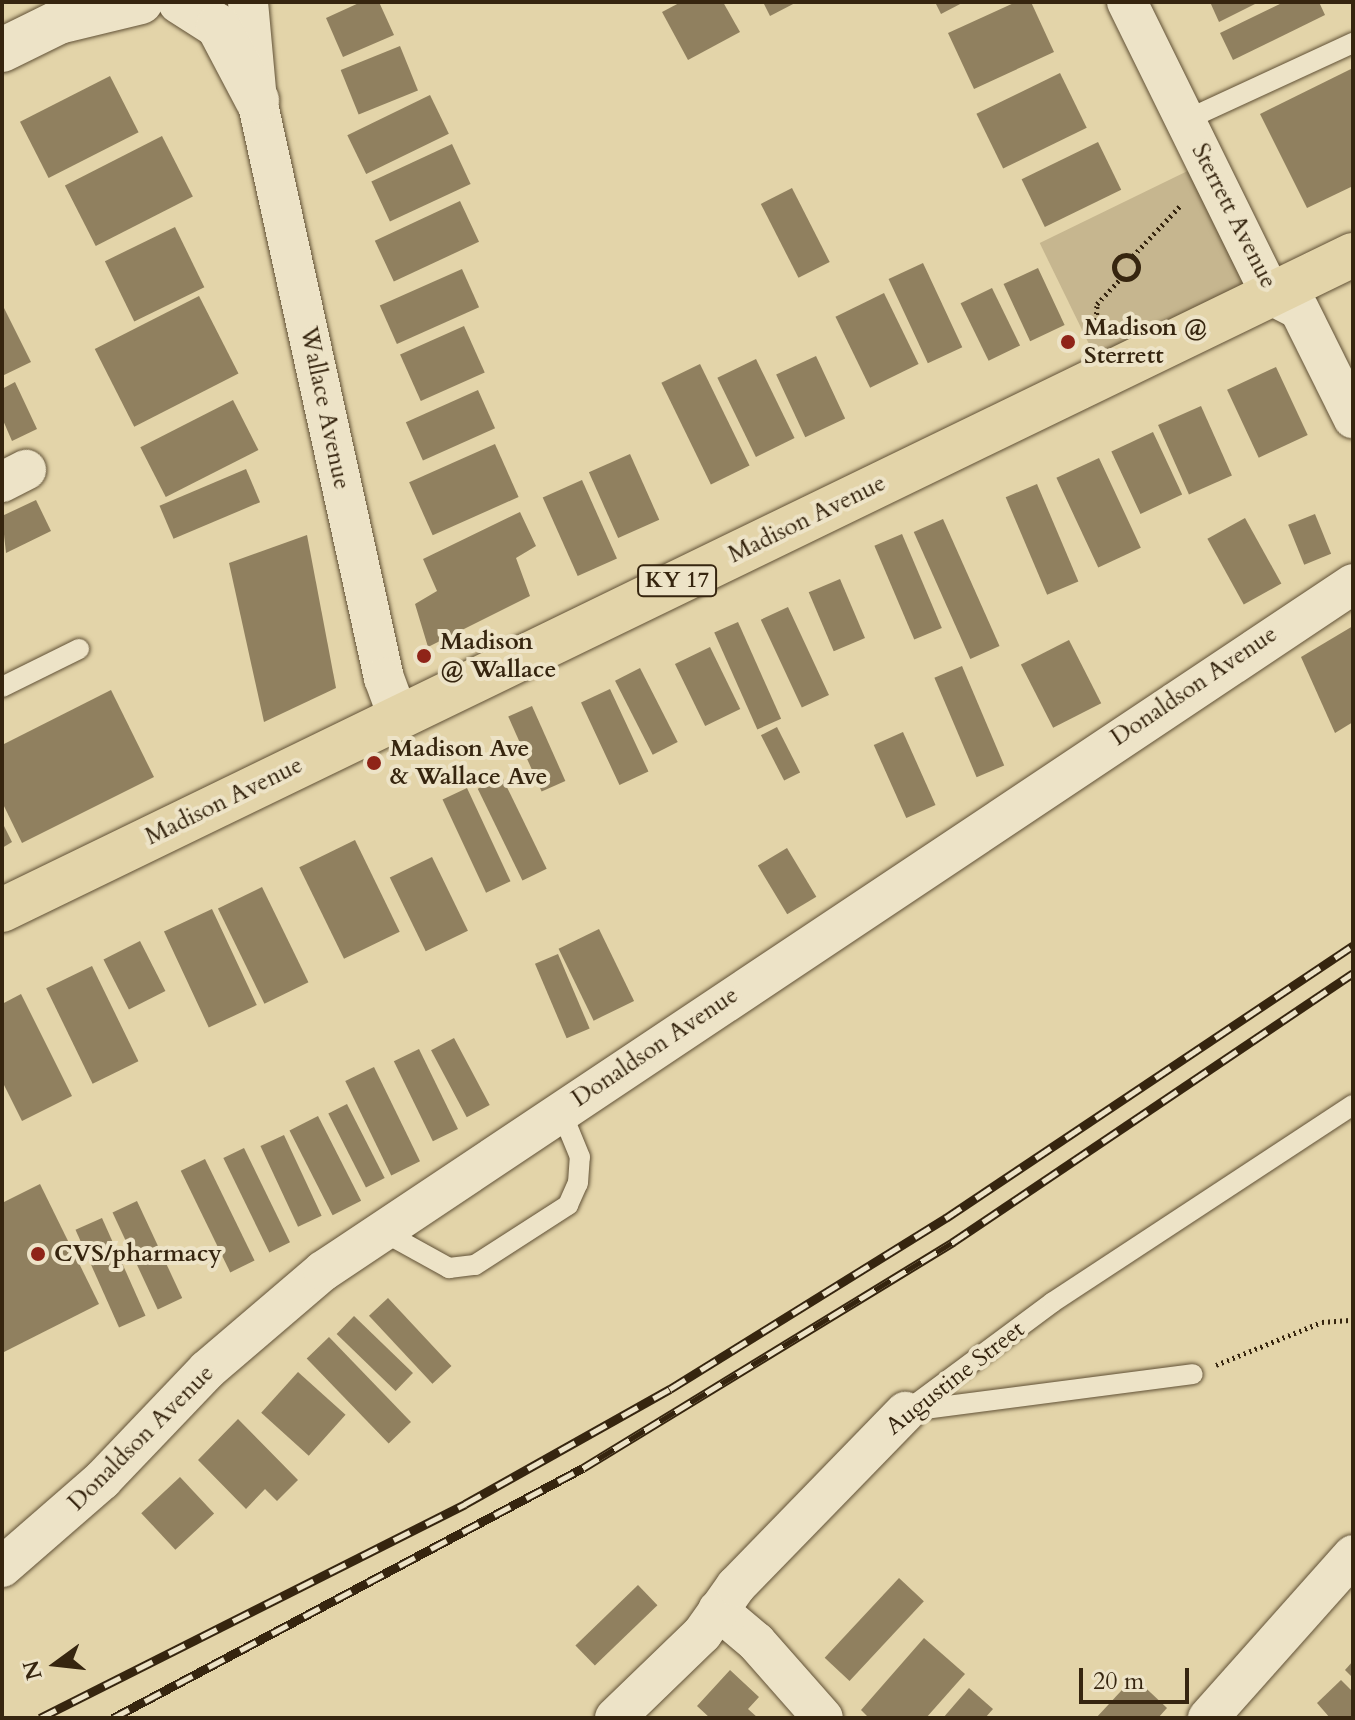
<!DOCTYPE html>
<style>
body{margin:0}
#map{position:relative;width:1355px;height:1720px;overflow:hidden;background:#e3d4a9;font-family:Cardo,serif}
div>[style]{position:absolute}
.green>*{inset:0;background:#c6b68f;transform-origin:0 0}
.building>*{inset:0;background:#90805f;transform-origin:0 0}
.path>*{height:5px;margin-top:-2.5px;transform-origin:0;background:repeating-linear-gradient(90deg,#36250f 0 2px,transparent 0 6px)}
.path>.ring{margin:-2.5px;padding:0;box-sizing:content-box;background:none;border:5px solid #36250f;border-radius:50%}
.roads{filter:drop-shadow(0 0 2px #615136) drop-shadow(0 0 2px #615136)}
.service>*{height:20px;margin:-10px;padding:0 10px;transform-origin:10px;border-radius:10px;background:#ede3c7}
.minor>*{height:40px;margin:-20px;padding:0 20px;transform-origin:20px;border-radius:20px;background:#ede3c7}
.tertiary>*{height:44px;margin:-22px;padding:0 22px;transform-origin:22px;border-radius:22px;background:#ede3c7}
.primary>*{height:44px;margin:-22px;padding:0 22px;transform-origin:22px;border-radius:22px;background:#e3d4a9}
.rail>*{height:9px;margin-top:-4.5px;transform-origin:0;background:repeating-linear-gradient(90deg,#ede3c7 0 18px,#36250f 0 36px);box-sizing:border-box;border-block:2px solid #36250f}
.dots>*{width:22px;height:22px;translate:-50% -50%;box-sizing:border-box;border:4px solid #ede3c7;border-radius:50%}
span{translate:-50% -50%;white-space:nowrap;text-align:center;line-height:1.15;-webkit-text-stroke:8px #ede3c7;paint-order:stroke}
.shield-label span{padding:2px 6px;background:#ede3c7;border:2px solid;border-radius:6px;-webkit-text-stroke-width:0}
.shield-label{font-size:22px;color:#36250f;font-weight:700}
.street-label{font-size:24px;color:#36250f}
.poi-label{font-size:24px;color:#36250f;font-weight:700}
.left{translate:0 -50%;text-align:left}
.frame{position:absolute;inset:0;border:4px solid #36250f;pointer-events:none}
.north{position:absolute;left:16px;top:1624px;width:80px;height:80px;-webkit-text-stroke:6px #ede3c7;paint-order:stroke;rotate:255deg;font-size:22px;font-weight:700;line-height:32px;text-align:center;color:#36250f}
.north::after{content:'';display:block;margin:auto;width:28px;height:36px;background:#36250f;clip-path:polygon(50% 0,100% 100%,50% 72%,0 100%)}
.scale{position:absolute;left:1079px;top:1668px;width:110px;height:36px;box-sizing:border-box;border:4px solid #36250f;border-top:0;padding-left:10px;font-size:24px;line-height:28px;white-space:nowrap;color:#36250f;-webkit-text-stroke:6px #ede3c7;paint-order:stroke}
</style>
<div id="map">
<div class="green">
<div style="left:1206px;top:162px;width:148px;height:185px;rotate:64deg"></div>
</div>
<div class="building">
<div style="clip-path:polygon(361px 2px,379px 2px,394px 35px,343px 57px,326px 18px)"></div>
<div style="clip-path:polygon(681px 2px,723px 2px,740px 32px,688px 60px,662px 12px)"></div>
<div style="clip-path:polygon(763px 2px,797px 2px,770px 16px)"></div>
<div style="clip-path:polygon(935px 2px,964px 2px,941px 14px)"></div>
<div style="clip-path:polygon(1016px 2px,1031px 2px,1054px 52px,974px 89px,948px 33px)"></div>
<div style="clip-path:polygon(1210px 2px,1259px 2px,1219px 22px)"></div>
<div style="clip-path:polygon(1284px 2px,1319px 2px,1325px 15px,1233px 60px,1220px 33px)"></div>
<div style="left:400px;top:46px;width:48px;height:64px;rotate:68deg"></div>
<div style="clip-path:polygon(1353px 68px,1353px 186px,1307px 208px,1260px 114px)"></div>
<div style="left:1060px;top:73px;width:61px;height:93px;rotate:64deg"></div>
<div style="left:110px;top:76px;width:63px;height:101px;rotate:63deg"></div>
<div style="left:430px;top:95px;width:43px;height:92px;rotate:64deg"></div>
<div style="left:162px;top:136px;width:68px;height:109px;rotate:63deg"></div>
<div style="left:1098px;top:142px;width:53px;height:85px;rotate:64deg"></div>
<div style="left:452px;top:144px;width:44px;height:89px;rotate:65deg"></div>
<div style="left:792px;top:188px;width:83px;height:35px;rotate:63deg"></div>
<div style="left:460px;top:201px;width:45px;height:94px;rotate:65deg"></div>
<div style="left:175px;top:227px;width:67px;height:78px;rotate:64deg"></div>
<div style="left:923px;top:263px;width:93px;height:38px;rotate:65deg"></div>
<div style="left:1038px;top:268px;width:63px;height:38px;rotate:65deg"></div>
<div style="left:462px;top:269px;width:42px;height:90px;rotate:66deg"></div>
<div style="left:992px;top:288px;width:64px;height:35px;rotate:64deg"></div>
<div style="left:884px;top:293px;width:79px;height:54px;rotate:64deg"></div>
<div style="left:199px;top:296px;width:87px;height:117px;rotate:63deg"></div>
<div style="clip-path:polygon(2px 304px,31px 362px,2px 376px)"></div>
<div style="left:464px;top:326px;width:51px;height:70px;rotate:66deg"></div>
<div style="left:816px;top:356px;width:69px;height:44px;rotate:65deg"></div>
<div style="left:756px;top:359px;width:88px;height:43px;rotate:64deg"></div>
<div style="left:700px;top:364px;width:113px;height:43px;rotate:64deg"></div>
<div style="left:1276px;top:367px;width:75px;height:54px;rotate:65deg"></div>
<div style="clip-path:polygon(15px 382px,37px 429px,12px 441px,2px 418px,2px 389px)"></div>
<div style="left:478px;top:390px;width:42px;height:79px;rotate:66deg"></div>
<div style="left:233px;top:400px;width:56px;height:104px;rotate:63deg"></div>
<div style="left:1201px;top:406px;width:76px;height:47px;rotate:66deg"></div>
<div style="left:1153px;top:432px;width:69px;height:46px;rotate:65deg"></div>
<div style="left:495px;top:444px;width:58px;height:94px;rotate:66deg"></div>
<div style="left:630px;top:454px;width:72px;height:45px;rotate:66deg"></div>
<div style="left:1099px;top:458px;width:99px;height:47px;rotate:65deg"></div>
<div style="left:246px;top:469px;width:36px;height:94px;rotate:67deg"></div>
<div style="left:582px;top:480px;width:86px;height:43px;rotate:66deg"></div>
<div style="left:1037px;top:484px;width:106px;height:34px;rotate:67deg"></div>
<div style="clip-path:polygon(36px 500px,51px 531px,6px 553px,2px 516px)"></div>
<div style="clip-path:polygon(520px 512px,536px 546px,516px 558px,530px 596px,428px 647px,415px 604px,437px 591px,423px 559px)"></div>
<div style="left:1315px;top:514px;width:43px;height:29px;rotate:68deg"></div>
<div style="left:1245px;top:518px;width:75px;height:43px;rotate:61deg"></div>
<div style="left:943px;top:519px;width:139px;height:32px;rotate:66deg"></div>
<div style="left:902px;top:534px;width:102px;height:30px;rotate:67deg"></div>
<div style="clip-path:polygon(307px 535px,336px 688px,264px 722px,229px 563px)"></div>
<div style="left:840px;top:579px;width:64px;height:34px;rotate:67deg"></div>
<div style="left:788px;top:607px;width:97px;height:30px;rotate:65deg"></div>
<div style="left:738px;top:622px;width:106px;height:26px;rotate:66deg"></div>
<div style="clip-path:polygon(1353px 626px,1353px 722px,1335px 733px,1301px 657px)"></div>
<div style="left:1069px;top:640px;width:71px;height:54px;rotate:63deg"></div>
<div style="left:710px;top:647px;width:69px;height:39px;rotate:64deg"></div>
<div style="left:962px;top:666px;width:108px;height:30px;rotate:67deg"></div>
<div style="left:640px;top:668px;width:83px;height:28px;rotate:63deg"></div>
<div style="left:610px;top:689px;width:91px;height:32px;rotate:65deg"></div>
<div style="clip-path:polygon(111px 690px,154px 777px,22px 843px,2px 802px,2px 745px)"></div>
<div style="left:532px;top:706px;width:82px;height:26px;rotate:66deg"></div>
<div style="left:777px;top:727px;width:51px;height:18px;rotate:63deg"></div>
<div style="left:903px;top:732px;width:80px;height:32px;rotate:66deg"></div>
<div style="left:502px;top:777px;width:102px;height:27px;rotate:64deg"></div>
<div style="left:467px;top:788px;width:103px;height:27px;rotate:65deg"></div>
<div style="clip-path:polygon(2px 822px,12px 842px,2px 848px)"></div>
<div style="left:355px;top:840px;width:102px;height:62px;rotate:64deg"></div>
<div style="left:787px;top:848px;width:57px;height:34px;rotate:59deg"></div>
<div style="left:432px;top:857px;width:82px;height:47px;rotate:64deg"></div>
<div style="left:262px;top:887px;width:106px;height:49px;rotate:64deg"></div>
<div style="left:212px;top:909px;width:106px;height:53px;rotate:65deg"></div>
<div style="left:599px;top:929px;width:80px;height:45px;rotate:64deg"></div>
<div style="left:140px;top:941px;width:56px;height:41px;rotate:63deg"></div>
<div style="left:558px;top:954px;width:81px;height:25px;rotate:67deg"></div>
<div style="left:92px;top:966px;width:106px;height:51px;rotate:64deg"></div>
<div style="clip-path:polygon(21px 994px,72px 1096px,22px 1121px,2px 1081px,2px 1004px)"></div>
<div style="left:454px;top:1038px;width:76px;height:26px;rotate:62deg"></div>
<div style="left:419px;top:1049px;width:89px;height:28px;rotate:64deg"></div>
<div style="left:374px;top:1067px;width:105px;height:32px;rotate:64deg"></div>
<div style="left:347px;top:1104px;width:83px;height:21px;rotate:63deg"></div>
<div style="left:318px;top:1116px;width:95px;height:32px;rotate:63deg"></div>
<div style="left:284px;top:1135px;width:89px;height:26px;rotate:65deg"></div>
<div style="left:244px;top:1148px;width:105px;height:23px;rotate:64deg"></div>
<div style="left:205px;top:1159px;width:113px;height:27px;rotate:64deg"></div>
<div style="clip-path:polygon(40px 1184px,99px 1304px,2px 1353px,2px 1203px)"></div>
<div style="left:137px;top:1201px;width:107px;height:27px;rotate:65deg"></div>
<div style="left:102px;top:1218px;width:107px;height:29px;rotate:66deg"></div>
<div style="left:388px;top:1298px;width:93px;height:26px;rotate:47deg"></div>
<div style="left:354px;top:1316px;width:82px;height:25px;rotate:44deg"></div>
<div style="left:329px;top:1337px;width:118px;height:31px;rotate:46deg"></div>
<div style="left:298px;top:1372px;width:64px;height:55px;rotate:42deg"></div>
<div style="clip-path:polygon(238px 1419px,298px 1480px,277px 1501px,265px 1489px,246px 1509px,198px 1460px)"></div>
<div style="left:180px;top:1477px;width:50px;height:53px;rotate:47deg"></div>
<div style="left:899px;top:1578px;width:34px;height:109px;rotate:43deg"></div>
<div style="left:638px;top:1585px;width:28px;height:87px;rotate:46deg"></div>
<div style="clip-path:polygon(924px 1638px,965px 1674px,926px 1718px,869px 1718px,861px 1710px)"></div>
<div style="clip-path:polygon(1353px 1661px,1353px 1678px,1345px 1670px)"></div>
<div style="clip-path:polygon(730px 1670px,759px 1697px,748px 1709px,758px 1718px,710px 1718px,697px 1706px)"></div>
<div style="clip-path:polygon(1134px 1677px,1167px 1708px,1158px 1718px,1096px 1718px)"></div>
<div style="clip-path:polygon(1341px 1680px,1353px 1692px,1353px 1718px,1330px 1718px,1317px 1703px)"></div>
<div style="clip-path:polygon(969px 1688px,993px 1709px,985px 1718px,943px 1718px)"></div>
</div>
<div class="path">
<div class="ring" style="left:1114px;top:255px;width:19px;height:19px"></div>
<div style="left:1133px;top:256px;width:69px;rotate:-46.8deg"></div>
<div style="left:1096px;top:332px;width:28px;rotate:-88deg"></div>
<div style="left:1097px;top:304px;width:35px;rotate:-47deg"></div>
<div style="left:1216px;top:1365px;width:114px;rotate:-22.1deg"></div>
<div style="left:1322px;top:1322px;width:31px;rotate:-4deg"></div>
</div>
<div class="roads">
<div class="service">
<div style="left:1186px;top:120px;width:184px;rotate:-24.8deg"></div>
<div style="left:2px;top:687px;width:86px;rotate:-26.3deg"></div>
<div style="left:382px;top:1231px;width:77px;rotate:28.9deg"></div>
<div style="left:449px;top:1268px;width:26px;rotate:-7deg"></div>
<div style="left:475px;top:1265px;width:111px;rotate:-32.8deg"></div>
<div style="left:568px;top:1205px;width:24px;rotate:-66deg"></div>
<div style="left:578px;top:1183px;width:26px;rotate:-86deg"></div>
<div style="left:580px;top:1157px;width:50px;rotate:-112.4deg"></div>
<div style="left:909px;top:1411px;width:286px;rotate:-7.4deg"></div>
<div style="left:905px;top:1412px;width:184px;rotate:-36.6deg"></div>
<div style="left:1053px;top:1302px;width:359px;rotate:-33.3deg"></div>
</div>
<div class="minor">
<div style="left:248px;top:2px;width:98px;rotate:84.8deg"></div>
<div style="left:257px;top:100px;width:592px;rotate:77.61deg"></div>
<div style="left:384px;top:678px;width:40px;rotate:69.8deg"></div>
<div style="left:1127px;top:2px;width:326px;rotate:63.8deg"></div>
<div style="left:1271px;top:295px;width:31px;rotate:27deg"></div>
<div style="left:1299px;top:309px;width:122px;rotate:63.6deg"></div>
<div style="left:2px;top:482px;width:27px;rotate:-27deg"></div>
<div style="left:2px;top:1567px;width:133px;rotate:-41deg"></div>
<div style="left:102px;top:1480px;width:152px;rotate:-46.3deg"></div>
<div style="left:207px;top:1370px;width:153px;rotate:-40.5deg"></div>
<div style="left:323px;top:1271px;width:1238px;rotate:-33.7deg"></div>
<div style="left:718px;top:1610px;width:50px;rotate:40.1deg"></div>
<div style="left:756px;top:1642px;width:101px;rotate:48.6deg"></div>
<div style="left:615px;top:1718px;width:121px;rotate:-44deg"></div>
<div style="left:702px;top:1634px;width:59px;rotate:-54.7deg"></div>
<div style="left:736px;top:1586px;width:243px;rotate:-45.8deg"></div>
<div style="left:1208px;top:1718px;width:218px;rotate:-48.3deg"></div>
</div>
<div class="tertiary">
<div style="left:180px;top:2px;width:45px;rotate:32.3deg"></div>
<div style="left:218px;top:26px;width:84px;rotate:62.2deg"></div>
<div style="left:2px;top:50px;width:64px;rotate:-26.2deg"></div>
<div style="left:59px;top:22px;width:84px;rotate:-13.7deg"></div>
</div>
<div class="primary">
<div style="left:2px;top:910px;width:1501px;rotate:-25.87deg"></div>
</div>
</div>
<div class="rail">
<div style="left:40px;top:1718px;width:476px;rotate:-26.7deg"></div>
<div style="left:465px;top:1504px;width:235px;rotate:-29.3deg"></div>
<div style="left:670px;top:1389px;width:325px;rotate:-31.8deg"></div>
<div style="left:946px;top:1218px;width:490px;rotate:-33.8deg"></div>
<div style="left:113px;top:1718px;width:532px;rotate:-28.01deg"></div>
<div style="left:583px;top:1468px;width:434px;rotate:-31.4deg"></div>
<div style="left:953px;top:1242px;width:482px;rotate:-33.9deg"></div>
</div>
<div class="dots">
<div style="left:1068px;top:342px;background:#8f2418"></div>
<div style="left:424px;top:656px;background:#8f2418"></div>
<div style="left:374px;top:763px;background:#8f2418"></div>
<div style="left:38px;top:1254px;background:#8f2418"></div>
</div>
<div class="shield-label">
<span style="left:677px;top:581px">KY 17</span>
</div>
<div class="street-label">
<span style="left:1234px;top:216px;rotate:63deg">Sterrett Avenue</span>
<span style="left:325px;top:408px;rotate:78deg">Wallace Avenue</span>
<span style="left:807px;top:519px;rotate:-26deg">Madison Avenue</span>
<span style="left:1194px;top:686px;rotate:-34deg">Donaldson Avenue</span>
<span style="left:224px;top:801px;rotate:-26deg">Madison Avenue</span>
<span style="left:655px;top:1047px;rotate:-34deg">Donaldson Avenue</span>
<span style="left:955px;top:1378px;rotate:-38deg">Augustine Street</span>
<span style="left:141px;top:1438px;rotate:-45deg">Donaldson Avenue</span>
</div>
<div class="poi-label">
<span class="left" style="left:1084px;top:342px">Madison @<br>Sterrett</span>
<span class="left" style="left:440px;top:656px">Madison<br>@ Wallace</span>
<span class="left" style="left:390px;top:763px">Madison Ave<br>&amp; Wallace Ave</span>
<span class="left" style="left:54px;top:1254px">CVS/pharmacy</span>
</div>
<div class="frame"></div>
<div class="north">N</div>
<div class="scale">20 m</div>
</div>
